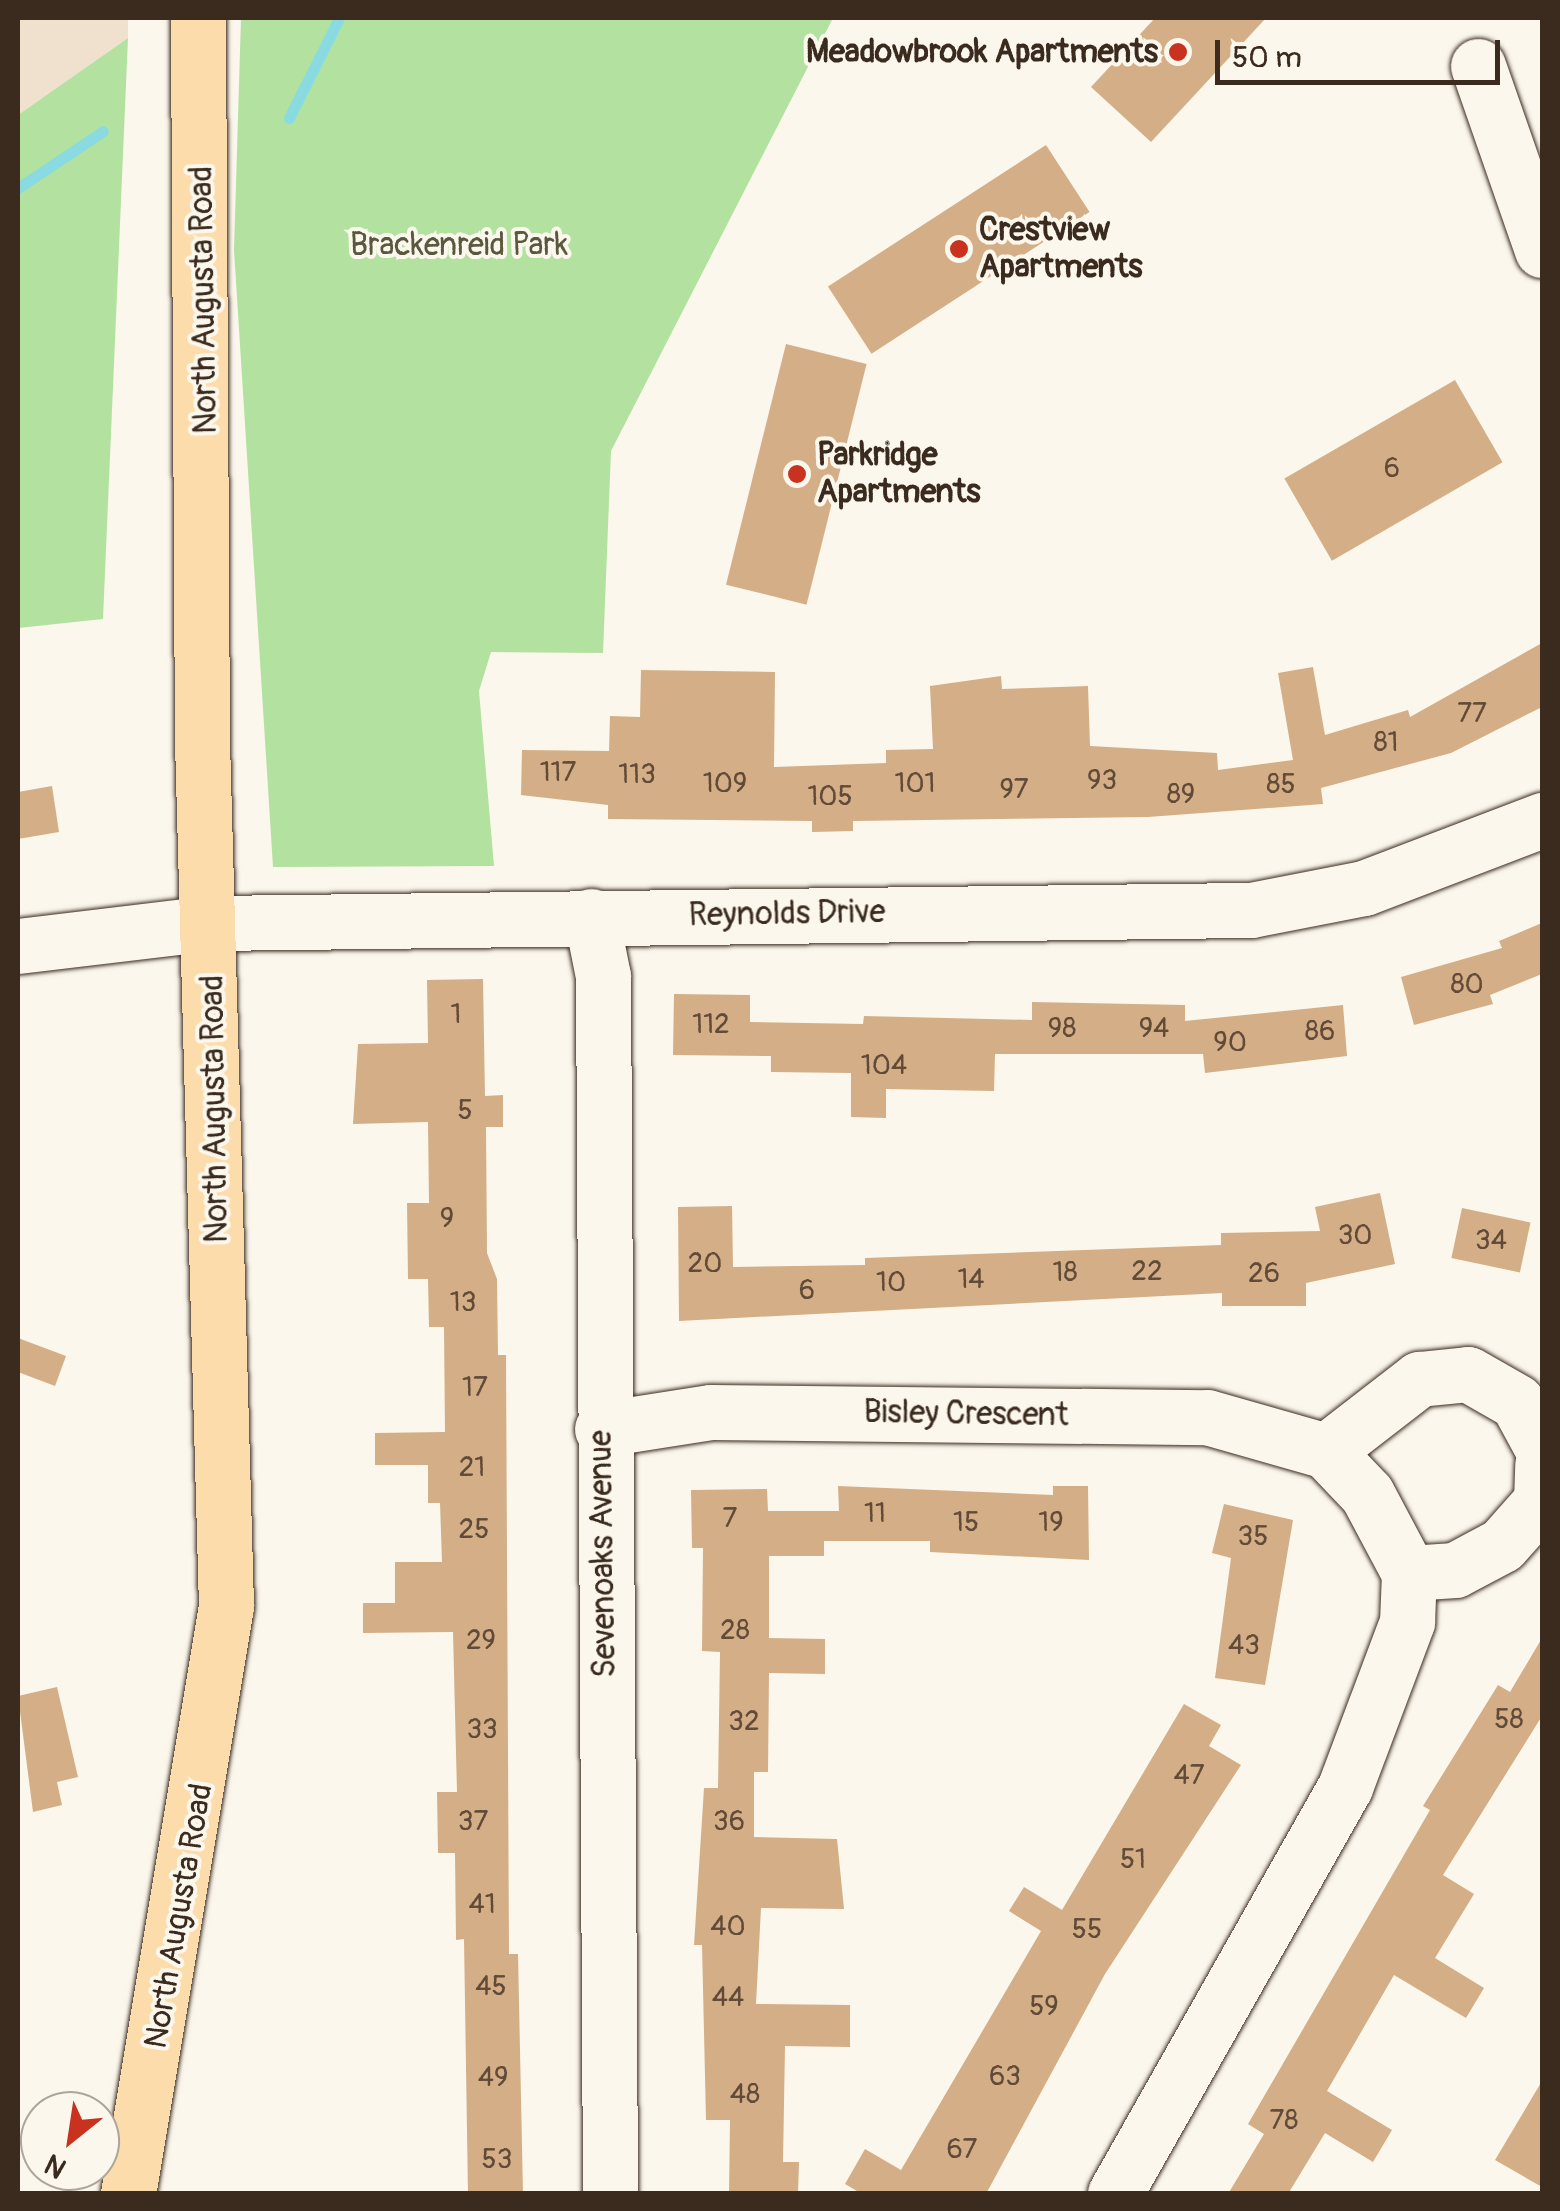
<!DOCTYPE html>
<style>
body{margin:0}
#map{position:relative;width:1560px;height:2211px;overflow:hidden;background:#fbf7ec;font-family:Pangolin,sans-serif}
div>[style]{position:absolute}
.built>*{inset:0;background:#efe1cd}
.green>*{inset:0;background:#b3e1a0}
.stream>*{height:11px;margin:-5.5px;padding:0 5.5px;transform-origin:5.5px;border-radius:5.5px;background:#89dbe1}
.building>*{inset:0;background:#d4ae86;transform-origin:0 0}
.roads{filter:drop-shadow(0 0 2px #3b2a1e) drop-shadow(0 0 2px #3b2a1e)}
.minor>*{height:55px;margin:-27.5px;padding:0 27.5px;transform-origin:27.5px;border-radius:27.5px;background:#fbf7ec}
.major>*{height:55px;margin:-27.5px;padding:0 27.5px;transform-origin:27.5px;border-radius:27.5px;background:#fddcac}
.dots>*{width:28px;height:28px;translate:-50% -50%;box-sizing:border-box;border:5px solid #fbf7ec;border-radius:50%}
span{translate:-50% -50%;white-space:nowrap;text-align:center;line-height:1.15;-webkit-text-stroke:8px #fbf7ec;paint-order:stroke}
.number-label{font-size:28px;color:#614b38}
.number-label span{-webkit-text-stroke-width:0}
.poi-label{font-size:32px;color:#3b2a1e;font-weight:700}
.right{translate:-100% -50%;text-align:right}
.left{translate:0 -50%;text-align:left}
.park-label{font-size:32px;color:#59583e}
.street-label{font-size:32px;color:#3b2a1e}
.frame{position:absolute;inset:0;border:20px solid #3b2a1e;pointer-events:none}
.north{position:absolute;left:20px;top:2091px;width:100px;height:100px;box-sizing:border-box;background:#fbf7ec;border:2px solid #aea59a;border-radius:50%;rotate:210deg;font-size:28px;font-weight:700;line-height:40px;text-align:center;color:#3b2a1e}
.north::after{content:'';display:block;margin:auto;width:35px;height:45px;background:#c8321e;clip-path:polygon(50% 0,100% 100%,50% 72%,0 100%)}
.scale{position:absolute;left:1215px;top:40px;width:285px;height:45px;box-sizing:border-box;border:5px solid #3b2a1e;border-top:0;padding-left:12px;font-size:30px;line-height:35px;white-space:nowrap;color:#3b2a1e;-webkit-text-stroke:8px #fbf7ec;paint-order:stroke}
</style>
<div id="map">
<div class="built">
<div style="clip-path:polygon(18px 18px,128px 18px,128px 38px,18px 115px)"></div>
</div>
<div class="green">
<div style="clip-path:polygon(241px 18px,833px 18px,611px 451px,603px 653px,491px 652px,479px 691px,494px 866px,273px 867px,234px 250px)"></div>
<div style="clip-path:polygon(128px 38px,103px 619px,18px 628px,18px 115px)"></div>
</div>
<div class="stream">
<div style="left:289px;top:118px;width:112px;rotate:-63.4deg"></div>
<div style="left:18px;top:188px;width:102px;rotate:-33.8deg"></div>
</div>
<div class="building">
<div style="clip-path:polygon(1155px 18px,1266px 18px,1151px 142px,1091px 87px)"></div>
<div style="left:1046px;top:145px;width:80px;height:260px;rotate:57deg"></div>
<div style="left:786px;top:344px;width:83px;height:248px;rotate:14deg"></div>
<div style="left:1455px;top:380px;width:95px;height:197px;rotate:60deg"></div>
<div style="clip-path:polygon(1542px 643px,1542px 707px,1451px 753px,1321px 788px,1323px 804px,1148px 817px,853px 821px,853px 831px,812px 832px,812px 821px,608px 819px,608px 805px,521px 795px,522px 750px,609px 751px,610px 716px,640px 717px,641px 670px,775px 672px,774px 767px,886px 763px,886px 750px,933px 749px,930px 686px,1001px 676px,1002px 689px,1088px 686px,1090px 746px,1217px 753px,1218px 770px,1293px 760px,1278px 673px,1313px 667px,1325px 735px,1408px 710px,1410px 717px)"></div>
<div style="clip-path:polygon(52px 786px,59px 832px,18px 839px,18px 792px)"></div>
<div style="clip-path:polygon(1542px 923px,1542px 974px,1490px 995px,1493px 1004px,1414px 1025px,1401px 977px,1502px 948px,1499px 941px)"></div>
<div style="clip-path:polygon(483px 979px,485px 1096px,503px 1095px,503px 1127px,486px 1127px,487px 1253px,497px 1279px,498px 1355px,506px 1355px,509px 1954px,518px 1954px,523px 2194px,468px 2194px,464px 1939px,456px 1940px,455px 1853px,438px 1853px,437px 1792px,457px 1792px,453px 1632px,363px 1633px,363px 1603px,395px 1603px,395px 1562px,442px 1562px,440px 1503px,428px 1503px,428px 1465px,375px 1465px,375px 1433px,445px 1432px,444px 1327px,429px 1327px,428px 1279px,408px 1279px,407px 1203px,429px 1203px,428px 1122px,353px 1124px,358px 1044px,428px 1043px,427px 980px)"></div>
<div style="clip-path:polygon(674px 994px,750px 995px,750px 1022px,863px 1024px,864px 1016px,1032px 1020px,1032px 1002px,1185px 1005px,1185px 1021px,1343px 1005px,1347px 1056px,1205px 1073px,1203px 1054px,995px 1054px,994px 1091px,886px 1089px,886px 1118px,851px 1117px,851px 1073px,771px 1072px,771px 1056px,673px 1055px)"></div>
<div style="clip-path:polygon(1380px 1193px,1395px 1264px,1306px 1283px,1306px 1306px,1222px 1306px,1222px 1293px,679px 1321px,678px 1207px,732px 1206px,733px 1267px,865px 1265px,865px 1258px,1221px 1245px,1221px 1233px,1320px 1231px,1315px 1207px)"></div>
<div style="left:1462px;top:1208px;width:70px;height:51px;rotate:12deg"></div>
<div style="clip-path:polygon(18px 1338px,66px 1356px,55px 1386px,18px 1372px)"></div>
<div style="clip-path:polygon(838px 1486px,1053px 1495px,1053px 1486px,1088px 1486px,1089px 1560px,930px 1552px,930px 1541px,824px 1541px,824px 1556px,769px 1556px,769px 1638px,825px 1639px,825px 1674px,769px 1673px,768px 1772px,754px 1772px,754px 1837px,837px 1839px,844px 1909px,761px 1908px,756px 2004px,850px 2005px,850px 2047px,785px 2046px,783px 2162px,799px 2162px,798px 2194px,729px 2194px,730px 2120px,706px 2120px,702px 1945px,694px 1945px,704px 1788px,718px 1788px,720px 1652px,702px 1651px,703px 1548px,692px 1548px,691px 1490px,767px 1489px,768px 1511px,839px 1511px)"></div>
<div style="clip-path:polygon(1224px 1504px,1293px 1520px,1265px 1685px,1215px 1678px,1231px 1558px,1212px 1553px)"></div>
<div style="clip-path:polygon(1542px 1638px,1542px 1716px,1443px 1875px,1474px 1894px,1435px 1958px,1484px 1988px,1466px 2018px,1394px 1975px,1327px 2091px,1392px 2130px,1373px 2162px,1325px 2133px,1288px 2194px,1228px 2194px,1264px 2134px,1248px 2124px,1430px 1810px,1423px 1806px,1498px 1685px,1510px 1692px)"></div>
<div style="clip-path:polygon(57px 1687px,78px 1777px,57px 1782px,62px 1805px,33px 1812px,18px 1696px)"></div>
<div style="clip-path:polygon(1184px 1704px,1221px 1725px,1209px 1746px,1241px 1765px,1105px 1974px,986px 2194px,862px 2194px,845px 2184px,865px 2149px,901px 2170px,1041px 1931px,1009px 1911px,1024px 1887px,1062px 1910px)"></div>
<div style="clip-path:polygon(1542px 2081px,1542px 2187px,1495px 2160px)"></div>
</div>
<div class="roads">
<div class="minor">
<div style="left:1478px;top:66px;width:195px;rotate:70.8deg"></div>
<div style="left:591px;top:916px;width:61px;rotate:78.7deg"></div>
<div style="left:603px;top:976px;width:1218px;rotate:89.67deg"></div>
<div style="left:18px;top:946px;width:195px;rotate:-6.8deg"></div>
<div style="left:212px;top:923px;width:1039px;rotate:-0.72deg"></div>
<div style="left:1251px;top:910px;width:115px;rotate:-11deg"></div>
<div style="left:1364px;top:888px;width:191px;rotate:-20.9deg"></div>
<div style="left:602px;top:1429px;width:110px;rotate:-8.9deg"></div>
<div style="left:711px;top:1412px;width:496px;rotate:0.6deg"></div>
<div style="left:1207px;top:1417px;width:124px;rotate:15.9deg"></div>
<div style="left:1326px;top:1451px;width:59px;rotate:46.4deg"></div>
<div style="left:1367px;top:1494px;width:89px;rotate:62deg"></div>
<div style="left:1409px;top:1573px;width:49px;rotate:92.3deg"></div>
<div style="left:1407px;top:1622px;width:176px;rotate:110.6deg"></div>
<div style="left:1345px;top:1787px;width:467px;rotate:119.5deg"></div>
<div style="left:1326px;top:1451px;width:118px;rotate:-37.7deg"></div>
<div style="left:1419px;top:1379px;width:49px;rotate:-5.8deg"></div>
<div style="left:1468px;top:1374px;width:56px;rotate:29.7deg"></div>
<div style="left:1517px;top:1402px;width:52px;rotate:61.5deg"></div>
<div style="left:1409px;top:1573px;width:46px;rotate:-3.7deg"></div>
<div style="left:1455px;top:1570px;width:53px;rotate:-28deg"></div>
<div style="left:1502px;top:1545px;width:59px;rotate:-48.4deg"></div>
<div style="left:1541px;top:1501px;width:37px;rotate:-88deg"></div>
</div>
<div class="major">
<div style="left:128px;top:2194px;width:596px;rotate:-80.54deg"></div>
<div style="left:226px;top:1606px;width:863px;rotate:-91.59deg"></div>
<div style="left:202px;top:743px;width:725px;rotate:-90.32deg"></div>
</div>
</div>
<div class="dots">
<div style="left:1178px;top:52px;background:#c8321e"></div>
<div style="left:959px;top:249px;background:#c8321e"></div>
<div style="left:797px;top:474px;background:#c8321e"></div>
</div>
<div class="number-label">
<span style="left:1392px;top:469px">6</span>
<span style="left:1472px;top:714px">77</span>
<span style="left:1386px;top:743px">81</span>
<span style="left:558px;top:773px">117</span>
<span style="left:637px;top:775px">113</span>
<span style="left:1102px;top:781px">93</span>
<span style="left:725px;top:784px">109</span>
<span style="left:915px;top:784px">101</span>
<span style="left:1281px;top:785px">85</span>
<span style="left:1014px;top:790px">97</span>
<span style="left:1181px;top:795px">89</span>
<span style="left:830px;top:797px">105</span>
<span style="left:1467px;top:985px">80</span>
<span style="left:456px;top:1015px">1</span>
<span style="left:711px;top:1025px">112</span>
<span style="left:1062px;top:1029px">98</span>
<span style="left:1154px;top:1029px">94</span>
<span style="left:1320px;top:1032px">86</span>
<span style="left:1230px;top:1043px">90</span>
<span style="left:884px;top:1066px">104</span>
<span style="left:465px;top:1111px">5</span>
<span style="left:447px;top:1219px">9</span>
<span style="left:1355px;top:1236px">30</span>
<span style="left:1491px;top:1241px">34</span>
<span style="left:705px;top:1264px">20</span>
<span style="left:1147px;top:1272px">22</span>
<span style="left:1065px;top:1273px">18</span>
<span style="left:1264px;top:1274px">26</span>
<span style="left:971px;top:1280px">14</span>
<span style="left:891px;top:1283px">10</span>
<span style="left:807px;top:1291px">6</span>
<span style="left:463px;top:1303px">13</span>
<span style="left:475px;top:1388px">17</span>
<span style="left:472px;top:1468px">21</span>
<span style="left:875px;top:1514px">11</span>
<span style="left:730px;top:1519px">7</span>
<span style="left:966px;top:1523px">15</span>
<span style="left:1051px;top:1523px">19</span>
<span style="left:474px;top:1530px">25</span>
<span style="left:1253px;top:1537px">35</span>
<span style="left:735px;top:1631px">28</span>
<span style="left:481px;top:1641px">29</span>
<span style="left:1244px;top:1646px">43</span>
<span style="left:1509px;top:1720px">58</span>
<span style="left:744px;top:1722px">32</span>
<span style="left:482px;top:1730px">33</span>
<span style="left:1189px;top:1776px">47</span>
<span style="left:473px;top:1822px">37</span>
<span style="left:729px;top:1822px">36</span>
<span style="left:1133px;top:1860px">51</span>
<span style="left:482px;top:1905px">41</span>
<span style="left:728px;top:1927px">40</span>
<span style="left:1087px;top:1930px">55</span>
<span style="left:491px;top:1987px">45</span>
<span style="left:728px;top:1998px">44</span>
<span style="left:1044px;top:2007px">59</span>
<span style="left:1005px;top:2077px">63</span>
<span style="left:493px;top:2078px">49</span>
<span style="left:745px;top:2095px">48</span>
<span style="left:1284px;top:2121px">78</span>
<span style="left:962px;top:2150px">67</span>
<span style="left:497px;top:2160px">53</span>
</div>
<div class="poi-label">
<span class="right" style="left:1158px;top:52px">Meadowbrook Apartments</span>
<span class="left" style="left:979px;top:249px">Crestview<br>Apartments</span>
<span class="left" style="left:817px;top:474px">Parkridge<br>Apartments</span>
</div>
<div class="park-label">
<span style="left:459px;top:245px">Brackenreid Park</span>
</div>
<div class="street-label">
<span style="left:204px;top:300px;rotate:-91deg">North Augusta Road</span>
<span style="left:787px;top:914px;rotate:-1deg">Reynolds Drive</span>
<span style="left:215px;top:1109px;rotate:-91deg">North Augusta Road</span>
<span style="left:966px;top:1414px;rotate:1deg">Bisley Crescent</span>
<span style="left:603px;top:1554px;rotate:-91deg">Sevenoaks Avenue</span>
<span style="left:179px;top:1916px;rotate:-80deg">North Augusta Road</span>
</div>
<div class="frame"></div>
<div class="north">N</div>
<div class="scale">50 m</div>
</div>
